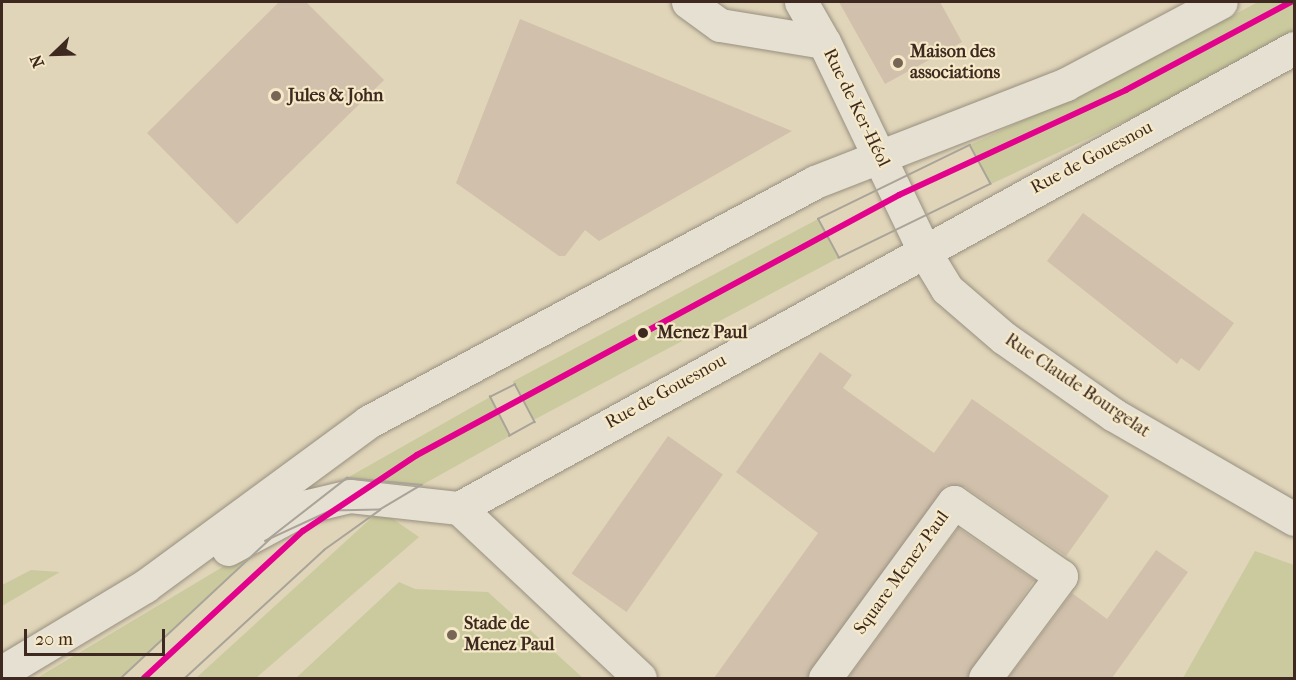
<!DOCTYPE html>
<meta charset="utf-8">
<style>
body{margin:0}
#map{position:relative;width:1296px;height:680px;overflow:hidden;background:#e0d5b9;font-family:"IM FELL French Canon",serif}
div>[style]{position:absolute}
.green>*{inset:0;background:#cbca9e;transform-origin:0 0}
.building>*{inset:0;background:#d0c0ac;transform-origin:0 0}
.roads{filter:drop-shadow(0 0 2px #988f7f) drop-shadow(0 0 2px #988f7f)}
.street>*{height:33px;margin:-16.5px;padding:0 16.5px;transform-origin:16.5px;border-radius:16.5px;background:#e5e0d2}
.secondary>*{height:33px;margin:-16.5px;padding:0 16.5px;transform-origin:16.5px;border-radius:16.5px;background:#e5e0d2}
.tram>*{height:1.5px;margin:-0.75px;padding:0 0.75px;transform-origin:0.75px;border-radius:0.75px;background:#a9a398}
.tram-1>*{height:6px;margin:-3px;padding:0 3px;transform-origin:3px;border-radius:3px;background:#e3028c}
.dots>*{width:16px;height:16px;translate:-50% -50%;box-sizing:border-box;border:3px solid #f5e9c8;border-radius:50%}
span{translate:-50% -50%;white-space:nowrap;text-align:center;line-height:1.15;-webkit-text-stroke:4.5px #f5e9c8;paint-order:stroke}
.poi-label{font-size:18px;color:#3e2920;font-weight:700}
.left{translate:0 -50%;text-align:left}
.street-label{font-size:18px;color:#3e2920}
.stop-label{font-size:18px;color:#3e2920;font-weight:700}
.frame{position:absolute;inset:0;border:3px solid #3e2920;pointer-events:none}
.north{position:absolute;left:24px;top:24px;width:60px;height:60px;-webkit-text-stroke:4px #f5e9c8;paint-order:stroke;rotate:247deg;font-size:16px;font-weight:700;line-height:24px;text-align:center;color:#3e2920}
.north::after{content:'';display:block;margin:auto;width:21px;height:27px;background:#3e2920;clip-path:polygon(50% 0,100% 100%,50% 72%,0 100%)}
.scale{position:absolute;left:24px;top:629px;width:141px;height:27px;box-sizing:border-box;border:3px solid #3e2920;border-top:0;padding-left:8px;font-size:18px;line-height:21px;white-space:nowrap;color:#3e2920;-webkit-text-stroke:4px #f5e9c8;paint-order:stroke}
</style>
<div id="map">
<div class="green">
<div style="clip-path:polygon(1258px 2px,1294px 2px,1294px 32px,1160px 105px,991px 184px,970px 145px,1126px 72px)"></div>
<div style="left:818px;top:219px;width:44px;height:346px;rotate:62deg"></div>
<div style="clip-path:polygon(490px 397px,510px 436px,422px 485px,347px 478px)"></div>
<div style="clip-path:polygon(380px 510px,419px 537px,256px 678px,196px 678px)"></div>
<div style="clip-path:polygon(266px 541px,121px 678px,37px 678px)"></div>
<div style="clip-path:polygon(1255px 551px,1294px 565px,1294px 678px,1183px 678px)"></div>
<div style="clip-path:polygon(31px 570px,60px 572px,2px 606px,2px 585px)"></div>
<div style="clip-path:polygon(399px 582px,415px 589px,488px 592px,583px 678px,296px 678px)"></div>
</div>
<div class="building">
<div style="clip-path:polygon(279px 2px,306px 2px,384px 80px,237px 224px,147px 133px)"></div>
<div style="clip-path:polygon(839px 2px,940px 2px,962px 42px,885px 84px)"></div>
<div style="clip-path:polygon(520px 19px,792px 131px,599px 241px,585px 230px,565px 256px,559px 256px,456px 183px)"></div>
<div style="clip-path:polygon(1083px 213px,1234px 323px,1199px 371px,1181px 358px,1177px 364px,1047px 261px)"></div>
<div style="clip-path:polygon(820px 352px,852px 375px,843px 388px,934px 453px,972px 399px,1109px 496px,1066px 556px,965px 487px,946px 485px,807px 678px,714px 678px,818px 533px,736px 472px)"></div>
<div style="left:668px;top:436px;width:67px;height:168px;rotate:35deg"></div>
<div style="clip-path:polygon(958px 528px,1034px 580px,967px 678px,848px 678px)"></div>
<div style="clip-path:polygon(1156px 550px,1188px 572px,1112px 678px,1008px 678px,1072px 593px,1107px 619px)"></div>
</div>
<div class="roads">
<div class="street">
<div style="left:688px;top:2px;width:39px;rotate:36deg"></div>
<div style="left:720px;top:25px;width:105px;rotate:9.3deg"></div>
<div style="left:824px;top:42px;width:232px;rotate:64.4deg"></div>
<div style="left:924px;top:251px;width:44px;rotate:58.8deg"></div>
<div style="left:947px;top:289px;width:75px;rotate:40.7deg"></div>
<div style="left:1004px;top:338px;width:134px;rotate:35deg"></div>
<div style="left:1114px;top:415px;width:208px;rotate:30deg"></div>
<div style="left:801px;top:2px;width:46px;rotate:60.1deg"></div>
<div style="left:459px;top:508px;width:248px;rotate:43.2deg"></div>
<div style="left:825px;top:678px;width:218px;rotate:-53.8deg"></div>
<div style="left:954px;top:502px;width:130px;rotate:34.7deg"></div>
<div style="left:1061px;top:576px;width:127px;rotate:126.7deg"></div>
</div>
<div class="secondary">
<div style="left:228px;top:549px;width:91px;rotate:-28.3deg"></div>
<div style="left:308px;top:506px;width:43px;rotate:-13.4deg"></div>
<div style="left:350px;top:496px;width:110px;rotate:6.3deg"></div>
<div style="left:459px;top:508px;width:953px;rotate:-28.85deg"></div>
<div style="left:2px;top:672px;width:167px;rotate:-31deg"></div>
<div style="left:145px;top:586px;width:277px;rotate:-36.3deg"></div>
<div style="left:368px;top:422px;width:507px;rotate:-28.23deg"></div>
<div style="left:815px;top:182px;width:269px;rotate:-21.3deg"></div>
<div style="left:1066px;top:84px;width:175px;rotate:-27.9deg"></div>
</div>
</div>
<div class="tram">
<div style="left:970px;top:145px;width:44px;rotate:61.7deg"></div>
<div style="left:991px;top:184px;width:169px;rotate:154deg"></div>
<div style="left:839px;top:258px;width:44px;rotate:-118.3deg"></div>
<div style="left:818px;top:219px;width:169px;rotate:-26deg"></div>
<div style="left:515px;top:384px;width:43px;rotate:62.2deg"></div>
<div style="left:535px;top:422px;width:29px;rotate:151deg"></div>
<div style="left:510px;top:436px;width:44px;rotate:-117.1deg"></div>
<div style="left:490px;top:397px;width:28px;rotate:-27deg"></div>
<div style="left:347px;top:478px;width:75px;rotate:5.3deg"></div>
<div style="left:422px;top:485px;width:49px;rotate:149.2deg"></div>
<div style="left:380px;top:510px;width:49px;rotate:178.8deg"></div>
<div style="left:331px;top:511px;width:72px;rotate:155.2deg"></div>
<div style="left:266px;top:541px;width:103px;rotate:-37.9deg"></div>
<div style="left:121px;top:678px;width:207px;rotate:-43deg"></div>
<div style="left:185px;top:678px;width:189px;rotate:-42.6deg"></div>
<div style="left:324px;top:550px;width:69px;rotate:-35.5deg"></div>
</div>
<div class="tram-1">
<div style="left:144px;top:678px;width:217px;rotate:-42.8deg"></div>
<div style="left:303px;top:531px;width:137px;rotate:-33.7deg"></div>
<div style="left:417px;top:455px;width:548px;rotate:-28.34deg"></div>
<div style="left:899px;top:195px;width:250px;rotate:-24.8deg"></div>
<div style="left:1126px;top:90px;width:187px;rotate:-28.1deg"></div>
</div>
<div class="dots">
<div style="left:898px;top:63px;background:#776556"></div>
<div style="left:276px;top:96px;background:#776556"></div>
<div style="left:643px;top:333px;background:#3e2920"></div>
<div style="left:452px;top:635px;background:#776556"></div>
</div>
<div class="poi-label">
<span class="left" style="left:910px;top:63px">Maison des<br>associations</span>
<span class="left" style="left:288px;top:96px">Jules &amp; John</span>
<span class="left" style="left:464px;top:635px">Stade de<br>Menez Paul</span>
</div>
<div class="street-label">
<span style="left:856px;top:108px;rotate:64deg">Rue de Ker-Héol</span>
<span style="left:1092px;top:158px;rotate:-28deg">Rue de Gouesnou</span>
<span style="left:1077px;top:386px;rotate:34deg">Rue Claude Bourgelat</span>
<span style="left:666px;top:392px;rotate:-29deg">Rue de Gouesnou</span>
<span style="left:902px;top:573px;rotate:-54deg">Square Menez Paul</span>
</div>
<div class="stop-label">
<span class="left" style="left:657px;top:333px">Menez Paul</span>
</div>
<div class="frame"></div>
<div class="north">N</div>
<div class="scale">20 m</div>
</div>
